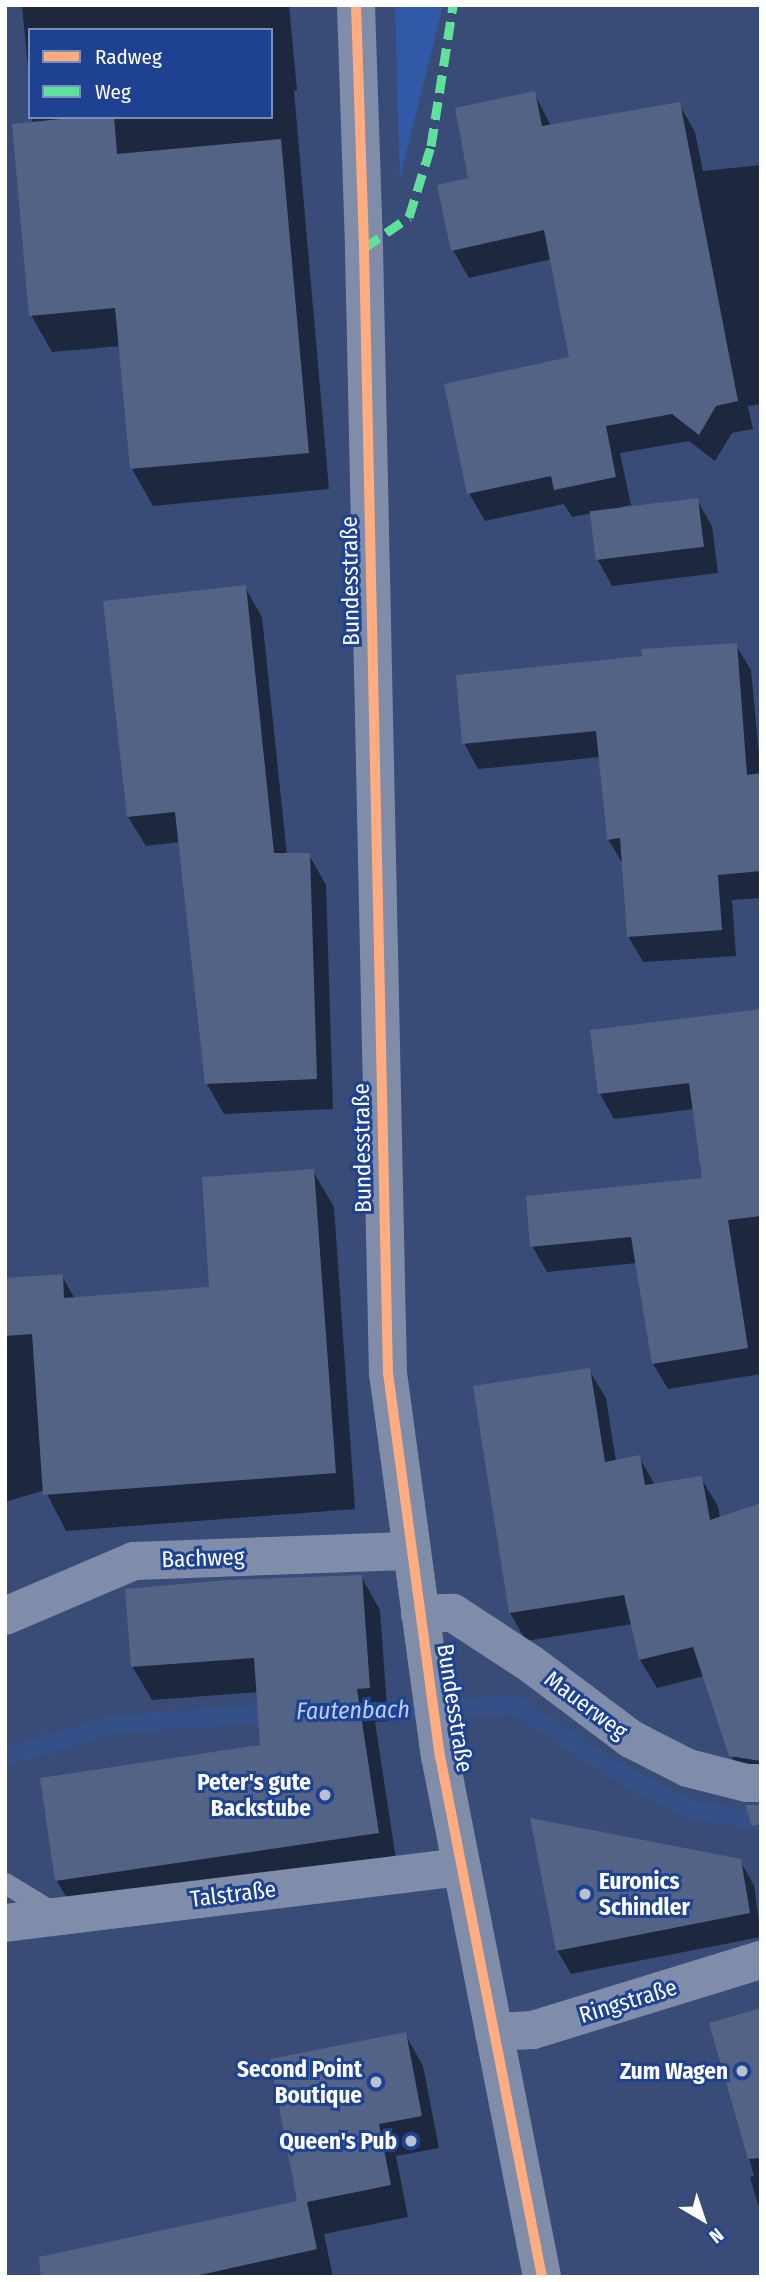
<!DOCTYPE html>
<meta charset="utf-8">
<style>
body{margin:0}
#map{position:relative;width:766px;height:2282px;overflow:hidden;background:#384c77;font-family:"Fira Sans Condensed",sans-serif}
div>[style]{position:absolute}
.green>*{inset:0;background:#3259a7}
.shadow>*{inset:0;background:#0007}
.stream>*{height:18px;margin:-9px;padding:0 9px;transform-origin:9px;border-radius:9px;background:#355089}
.building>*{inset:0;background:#526385;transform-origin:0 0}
.lane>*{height:21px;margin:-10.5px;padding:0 10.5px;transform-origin:10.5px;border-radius:10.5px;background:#808daa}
.street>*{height:38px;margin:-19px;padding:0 19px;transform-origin:19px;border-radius:19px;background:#808daa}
.primary>*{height:38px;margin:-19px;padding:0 19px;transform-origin:19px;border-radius:19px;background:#7f8da9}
.quiet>*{height:9px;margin-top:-4.5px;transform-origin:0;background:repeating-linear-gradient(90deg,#60e19b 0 18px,transparent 0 27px)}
.cycleway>*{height:10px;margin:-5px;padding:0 5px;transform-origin:5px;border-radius:5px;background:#ffac80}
.dots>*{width:19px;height:19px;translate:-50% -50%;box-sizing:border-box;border:4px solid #1e4291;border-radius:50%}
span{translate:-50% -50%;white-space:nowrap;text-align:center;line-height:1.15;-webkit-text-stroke:6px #1e4291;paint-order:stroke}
.street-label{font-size:23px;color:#fff}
.poi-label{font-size:23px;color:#fff;font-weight:700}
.right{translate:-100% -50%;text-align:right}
.left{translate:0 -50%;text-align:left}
.water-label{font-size:24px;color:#bacef5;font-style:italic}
.frame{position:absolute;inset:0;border:7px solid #fff;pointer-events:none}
.legend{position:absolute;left:28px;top:28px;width:245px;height:91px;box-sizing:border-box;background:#1e4291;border:2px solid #788ebd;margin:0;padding:9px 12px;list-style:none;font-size:21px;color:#fff}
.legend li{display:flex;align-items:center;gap:14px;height:35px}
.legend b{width:35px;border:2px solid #788ebd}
.north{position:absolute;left:668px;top:2184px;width:70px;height:70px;-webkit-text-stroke:5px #1e4291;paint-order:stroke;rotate:141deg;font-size:19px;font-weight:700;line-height:28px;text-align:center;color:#fff}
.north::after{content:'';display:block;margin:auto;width:24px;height:32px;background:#fff;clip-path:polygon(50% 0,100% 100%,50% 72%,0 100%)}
</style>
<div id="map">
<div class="green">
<div style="clip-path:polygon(395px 5px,443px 5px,400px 178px)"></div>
</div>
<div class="shadow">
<div style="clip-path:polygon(22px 5px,289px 5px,297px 90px,294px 91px,329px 489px,153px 506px,132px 469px,120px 346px,52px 352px,31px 315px,32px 117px,271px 117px,271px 30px,30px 30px,30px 90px)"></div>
<div style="clip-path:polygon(534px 93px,551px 126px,679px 104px,695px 132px,703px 171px,761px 165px,761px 404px,748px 406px,753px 429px,732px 433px,715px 461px,689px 441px,620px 453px,631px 505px,621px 507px,622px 509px,697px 500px,712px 526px,718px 573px,612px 586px,598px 560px,592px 513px,572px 517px,564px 504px,485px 521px,469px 493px,571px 358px,552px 259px,469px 278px,453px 250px,470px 180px)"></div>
<div style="clip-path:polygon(245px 587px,262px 617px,287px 855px,309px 855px,326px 885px,333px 1109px,224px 1114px,207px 1084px,180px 842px,146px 846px,128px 817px)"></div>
<div style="clip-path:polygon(736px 645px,751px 670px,761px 775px,761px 898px,732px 900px,736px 956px,643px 962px,628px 936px,624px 866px,608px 839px,601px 757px,478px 769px,464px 743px,644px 658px)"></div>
<div style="clip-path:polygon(761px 1011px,761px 1374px,668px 1389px,653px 1364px,637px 1263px,547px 1272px,532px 1246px,704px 1179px,695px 1109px,614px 1119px,600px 1094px,592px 1032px)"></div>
<div style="clip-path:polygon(313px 1171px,334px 1207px,355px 1509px,66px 1531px,45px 1490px,5px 1502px,5px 1280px,62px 1276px,75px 1299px,211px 1289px)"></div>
<div style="clip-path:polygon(589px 1370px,606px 1398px,616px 1462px,639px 1457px,655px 1485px,701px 1478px,718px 1506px,720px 1519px,761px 1505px,761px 1783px,747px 1784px,731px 1755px,704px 1676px,657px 1688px,640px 1660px,632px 1624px,526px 1641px,510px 1613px)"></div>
<div style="clip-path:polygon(361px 1576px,380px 1610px,388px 1721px,375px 1722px,397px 1866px,76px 1913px,56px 1880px,262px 1747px,259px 1692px,152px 1700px,132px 1666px)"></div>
<div style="clip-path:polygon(740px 1861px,754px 1885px,761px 1937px,571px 1974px,557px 1950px)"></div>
<div style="clip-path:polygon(761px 2010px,761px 2215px,750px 2177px,754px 2176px,711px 2024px)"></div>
<div style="clip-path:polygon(405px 2034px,423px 2066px,439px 2148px,396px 2156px,408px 2217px,324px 2234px,333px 2277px,152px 2277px,299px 2203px)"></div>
</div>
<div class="stream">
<div style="left:339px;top:1713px;width:177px;rotate:-2.6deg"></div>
<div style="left:516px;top:1705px;width:116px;rotate:33.4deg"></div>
<div style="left:613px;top:1769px;width:84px;rotate:28.4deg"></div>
<div style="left:687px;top:1809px;width:75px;rotate:9.2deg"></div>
<div style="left:5px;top:1757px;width:112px;rotate:-16.7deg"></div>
<div style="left:112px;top:1725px;width:169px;rotate:-4.4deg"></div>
</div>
<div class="building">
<div style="clip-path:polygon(535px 91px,542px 126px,680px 102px,738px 401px,716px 406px,699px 435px,672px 414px,606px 426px,616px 477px,554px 490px,551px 476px,467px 494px,444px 384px,569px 357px,544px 230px,451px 251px,437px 185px,468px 178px,455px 108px)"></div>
<div style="clip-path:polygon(80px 117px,114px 117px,117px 154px,281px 139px,309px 453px,130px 469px,115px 308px,29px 316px,12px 124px)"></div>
<div style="left:698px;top:498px;width:49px;height:109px;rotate:83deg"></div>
<div style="clip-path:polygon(246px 585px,274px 853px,310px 853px,317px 1079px,205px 1084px,175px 812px,127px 817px,103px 601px)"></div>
<div style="clip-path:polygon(737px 643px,747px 775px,761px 773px,761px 871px,718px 875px,722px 930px,627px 937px,620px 838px,607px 840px,596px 731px,462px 744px,456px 675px,642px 656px,641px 649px)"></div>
<div style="clip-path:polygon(761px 1009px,761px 1216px,728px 1220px,748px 1348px,652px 1364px,631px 1237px,530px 1247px,526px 1196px,702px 1178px,689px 1083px,598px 1094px,590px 1030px)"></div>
<div style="clip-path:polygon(314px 1169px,336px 1473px,43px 1495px,32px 1334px,5px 1336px,5px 1278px,63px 1274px,64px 1298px,209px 1287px,202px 1177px)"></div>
<div style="clip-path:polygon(590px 1368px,605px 1462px,640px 1455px,645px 1485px,702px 1476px,710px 1520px,761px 1503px,761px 1761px,729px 1756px,693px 1647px,639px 1660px,624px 1595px,509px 1613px,473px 1386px)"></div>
<div style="clip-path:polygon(362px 1575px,370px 1688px,357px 1689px,379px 1833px,55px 1881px,40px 1778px,260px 1745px,254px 1658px,131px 1667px,125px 1589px,227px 1580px)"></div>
<div style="clip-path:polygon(745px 1805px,761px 1805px,761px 1824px,752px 1826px)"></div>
<div style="clip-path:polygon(530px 1818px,741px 1859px,750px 1913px,556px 1951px)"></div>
<div style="clip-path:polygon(761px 2008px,761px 2158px,748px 2159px,709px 2023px)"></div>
<div style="clip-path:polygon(406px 2032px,422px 2116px,379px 2124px,391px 2185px,307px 2202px,317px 2249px,191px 2277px,41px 2277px,39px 2257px,297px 2201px,270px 2059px)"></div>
</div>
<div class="lane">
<div style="left:5px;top:1883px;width:60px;rotate:31.3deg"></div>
</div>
<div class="street">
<div style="left:420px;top:1614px;width:33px;rotate:-2deg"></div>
<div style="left:453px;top:1613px;width:93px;rotate:33.2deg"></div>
<div style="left:531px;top:1664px;width:125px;rotate:36.9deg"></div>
<div style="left:631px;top:1739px;width:64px;rotate:27deg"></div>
<div style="left:688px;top:1768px;width:61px;rotate:14.3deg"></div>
<div style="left:747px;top:1783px;width:14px"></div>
<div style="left:5px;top:1616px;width:140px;rotate:-23.1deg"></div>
<div style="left:134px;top:1561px;width:278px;rotate:-2.1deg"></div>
<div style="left:5px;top:1923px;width:460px;rotate:-7deg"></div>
<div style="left:494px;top:2032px;width:39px;rotate:-3deg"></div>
<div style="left:533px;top:2030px;width:239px;rotate:-17.1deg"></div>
</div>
<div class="primary">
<div style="left:356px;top:5px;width:243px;rotate:88.1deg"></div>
<div style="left:364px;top:248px;width:1125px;rotate:88.78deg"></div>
<div style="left:388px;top:1373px;width:387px;rotate:82.3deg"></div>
<div style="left:440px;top:1756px;width:531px;rotate:78.92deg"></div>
</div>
<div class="quiet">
<div style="left:364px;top:248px;width:55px;rotate:-34.6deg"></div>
<div style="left:409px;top:217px;width:74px;rotate:-72.8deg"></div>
<div style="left:431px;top:146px;width:143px;rotate:-81.1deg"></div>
</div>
<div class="cycleway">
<div style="left:356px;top:5px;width:243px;rotate:88.1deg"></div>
<div style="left:364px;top:248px;width:1125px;rotate:88.78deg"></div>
<div style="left:388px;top:1373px;width:387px;rotate:82.3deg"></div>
<div style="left:440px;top:1756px;width:531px;rotate:78.92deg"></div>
</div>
<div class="dots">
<div style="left:325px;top:1795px;background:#b9c0cf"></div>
<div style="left:585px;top:1894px;background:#b9c0cf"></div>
<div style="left:742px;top:2071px;background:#b9c0cf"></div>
<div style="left:376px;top:2082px;background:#b9c0cf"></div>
<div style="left:411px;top:2141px;background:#b9c0cf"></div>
</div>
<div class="street-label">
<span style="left:350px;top:581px;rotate:-91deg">Bundesstraße</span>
<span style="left:362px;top:1148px;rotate:-91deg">Bundesstraße</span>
<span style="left:203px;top:1558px;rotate:-2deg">Bachweg</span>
<span style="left:586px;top:1705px;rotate:37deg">Mauerweg</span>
<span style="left:455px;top:1708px;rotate:81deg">Bundesstraße</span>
<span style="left:233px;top:1894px;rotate:-7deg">Talstraße</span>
<span style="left:628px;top:2001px;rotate:-17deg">Ringstraße</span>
</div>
<div class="poi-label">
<span class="right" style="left:311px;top:1795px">Peter's gute<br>Backstube</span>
<span class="left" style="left:599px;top:1894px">Euronics<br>Schindler</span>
<span class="right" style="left:362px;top:2082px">Second Point<br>Boutique</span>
<span class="right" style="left:728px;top:2071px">Zum Wagen</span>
<span class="right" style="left:397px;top:2141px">Queen's Pub</span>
</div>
<div class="water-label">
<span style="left:353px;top:1711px;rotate:-1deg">Fautenbach</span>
</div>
<div class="frame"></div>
<ul class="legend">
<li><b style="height:9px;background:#ffac80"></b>Radweg</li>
<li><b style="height:9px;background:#60e19b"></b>Weg</li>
</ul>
<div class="north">N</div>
</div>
